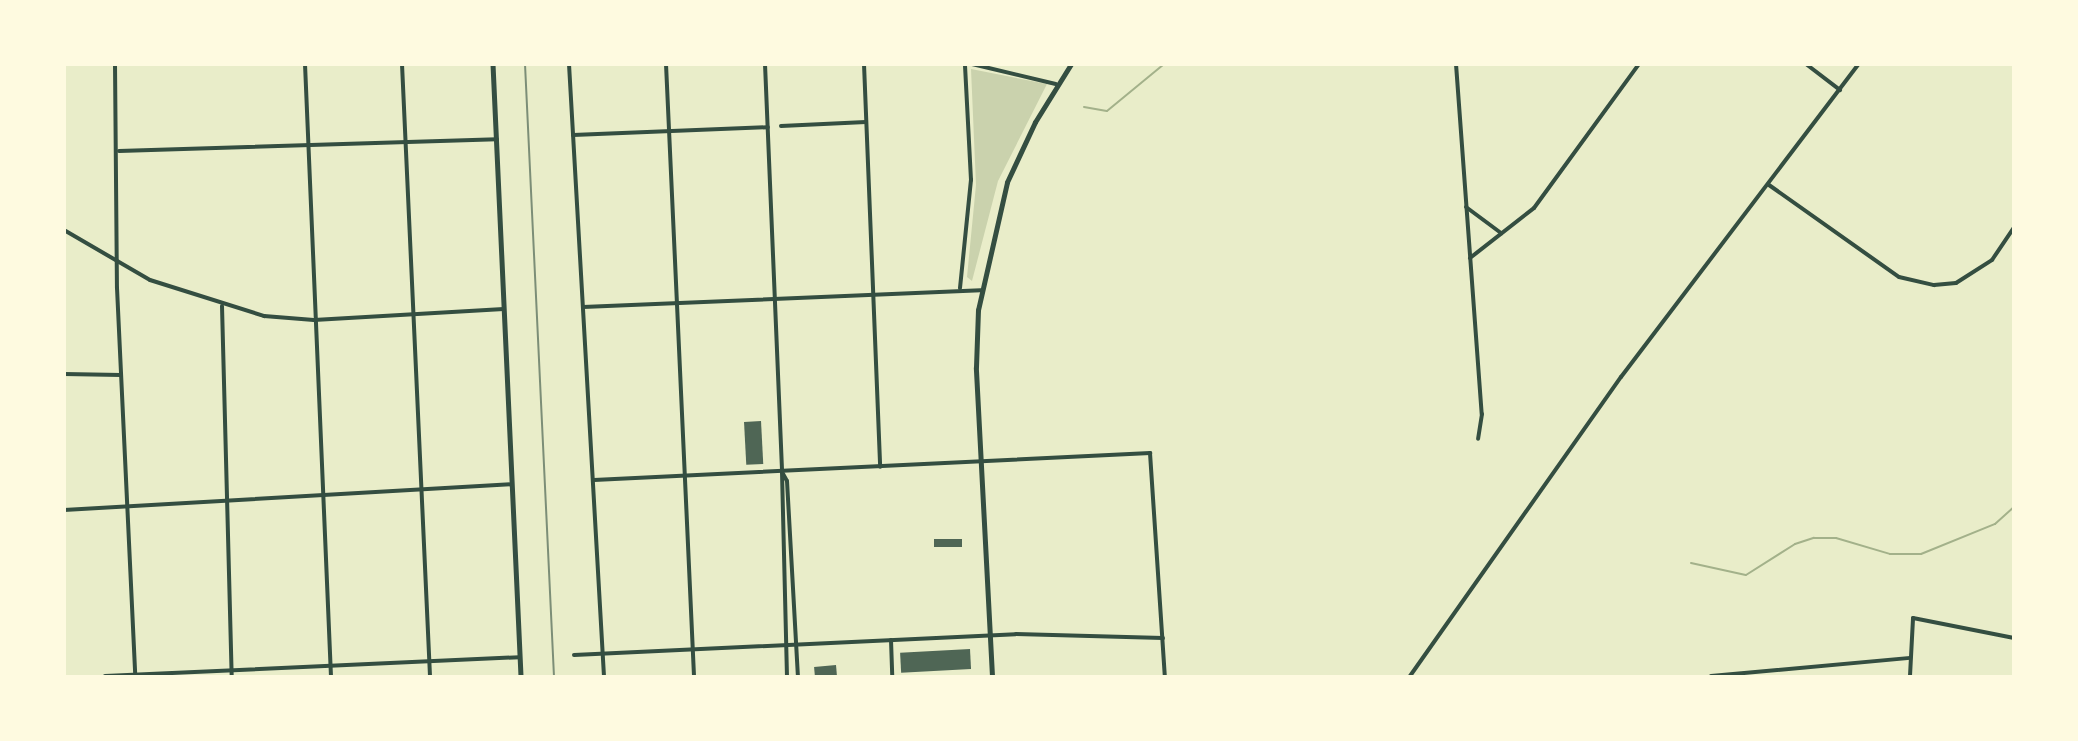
<!DOCTYPE html>
<style>
body{margin:0}
#map{position:relative;width:2078px;height:741px;overflow:hidden;background:#e9edc9;font-family:Roboto,sans-serif}
div>[style]{position:absolute}
.green>*{inset:0;background:#cad2ad}
.stream>*{height:2px;margin:-1px;padding:0 1px;transform-origin:1px;border-radius:1px;background:#a3b18a}
.building>*{inset:0;background:#4f6655;transform-origin:0 0}
.minor>*{height:4px;margin:-2px;padding:0 2px;transform-origin:2px;border-radius:2px;background:#344e41}
.secondary>*{height:4.5px;margin:-2.25px;padding:0 2.25px;transform-origin:2.25px;border-radius:2.25px;background:#344e41}
.primary>*{height:5px;margin:-2.5px;padding:0 2.5px;transform-origin:2.5px;border-radius:2.5px;background:#344e41}
.rail>*{height:2px;margin:-1px;padding:0 1px;transform-origin:1px;border-radius:1px;background:#7c8e77}
span{translate:-50% -50%;white-space:nowrap;text-align:center;line-height:1.15;-webkit-text-stroke:4.5px #fefae0;paint-order:stroke}
.frame{position:absolute;inset:0;border:66px solid #fefae0;pointer-events:none}
</style>
<div id="map">
<div class="green">
<div style="clip-path:polygon(971px 69px,1047px 84px,998px 181px,972px 281px,967px 277px,976px 185px)"></div>
</div>
<div class="stream">
<div style="left:1084px;top:107px;width:23px;rotate:10deg"></div>
<div style="left:1107px;top:111px;width:74px;rotate:-39.5deg"></div>
<div style="left:1691px;top:563px;width:56px;rotate:12.3deg"></div>
<div style="left:1746px;top:575px;width:58px;rotate:-32.3deg"></div>
<div style="left:1795px;top:544px;width:20px;rotate:-18deg"></div>
<div style="left:1814px;top:538px;width:22px"></div>
<div style="left:1836px;top:538px;width:56px;rotate:16.5deg"></div>
<div style="left:1890px;top:554px;width:31px"></div>
<div style="left:1921px;top:554px;width:80px;rotate:-22.1deg"></div>
<div style="left:1995px;top:524px;width:25px;rotate:-42deg"></div>
</div>
<div class="building">
<div style="left:761px;top:421px;width:43px;height:17px;rotate:87deg"></div>
<div style="left:962px;top:539px;width:8px;height:28px;rotate:90deg"></div>
<div style="left:970px;top:649px;width:20px;height:70px;rotate:87deg"></div>
<div style="left:836px;top:665px;width:11px;height:22px;rotate:85deg"></div>
</div>
<div class="minor">
<div style="left:115px;top:64px;width:224px;rotate:89.5deg"></div>
<div style="left:117px;top:288px;width:388px;rotate:87.3deg"></div>
<div style="left:305px;top:64px;width:613px;rotate:87.57deg"></div>
<div style="left:402px;top:64px;width:613px;rotate:87.38deg"></div>
<div style="left:569px;top:64px;width:613px;rotate:86.73deg"></div>
<div style="left:666px;top:64px;width:613px;rotate:87.38deg"></div>
<div style="left:765px;top:64px;width:408px;rotate:87.6deg"></div>
<div style="left:782px;top:472px;width:10px;rotate:61deg"></div>
<div style="left:787px;top:481px;width:195px;rotate:86.8deg"></div>
<div style="left:864px;top:64px;width:403px;rotate:87.7deg"></div>
<div style="left:972px;top:64px;width:86px;rotate:13.4deg"></div>
<div style="left:1456px;top:64px;width:351px;rotate:85.8deg"></div>
<div style="left:1482px;top:414px;width:25px;rotate:99deg"></div>
<div style="left:1806px;top:64px;width:43px;rotate:37.4deg"></div>
<div style="left:781px;top:126px;width:85px;rotate:-2.7deg"></div>
<div style="left:573px;top:135px;width:195px;rotate:-2.3deg"></div>
<div style="left:119px;top:151px;width:378px;rotate:-1.8deg"></div>
<div style="left:1769px;top:185px;width:159px;rotate:35.3deg"></div>
<div style="left:1899px;top:277px;width:36px;rotate:13deg"></div>
<div style="left:1934px;top:285px;width:22px;rotate:-5deg"></div>
<div style="left:1956px;top:283px;width:43px;rotate:-32.6deg"></div>
<div style="left:1992px;top:260px;width:40px;rotate:-56deg"></div>
<div style="left:1466px;top:207px;width:44px;rotate:36.6deg"></div>
<div style="left:64px;top:230px;width:99px;rotate:30.2deg"></div>
<div style="left:150px;top:280px;width:120px;rotate:17.5deg"></div>
<div style="left:264px;top:316px;width:50px;rotate:4.6deg"></div>
<div style="left:314px;top:320px;width:190px;rotate:-3.3deg"></div>
<div style="left:1470px;top:258px;width:81px;rotate:-38deg"></div>
<div style="left:1534px;top:208px;width:178px;rotate:-53.9deg"></div>
<div style="left:960px;top:288px;width:109px;rotate:-84.2deg"></div>
<div style="left:971px;top:180px;width:116px;rotate:-93deg"></div>
<div style="left:222px;top:306px;width:370px;rotate:88.5deg"></div>
<div style="left:583px;top:307px;width:398px;rotate:-2.4deg"></div>
<div style="left:64px;top:374px;width:57px;rotate:1deg"></div>
<div style="left:782px;top:472px;width:204px;rotate:88.6deg"></div>
<div style="left:594px;top:480px;width:557px;rotate:-2.78deg"></div>
<div style="left:1150px;top:453px;width:224px;rotate:86.2deg"></div>
<div style="left:64px;top:510px;width:448px;rotate:-3.3deg"></div>
<div style="left:891px;top:640px;width:36px;rotate:88deg"></div>
<div style="left:574px;top:655px;width:442px;rotate:-2.7deg"></div>
<div style="left:1016px;top:634px;width:147px;rotate:1.6deg"></div>
<div style="left:105px;top:676px;width:415px;rotate:-2.6deg"></div>
<div style="left:1410px;top:676px;width:366px;rotate:-54.8deg"></div>
<div style="left:1621px;top:377px;width:393px;rotate:-52.8deg"></div>
<div style="left:1711px;top:676px;width:200px;rotate:-5.2deg"></div>
<div style="left:1910px;top:676px;width:58px;rotate:-87deg"></div>
<div style="left:1913px;top:618px;width:103px;rotate:11.2deg"></div>
</div>
<div class="secondary">
<div style="left:493px;top:64px;width:613px;rotate:87.38deg"></div>
</div>
<div class="primary">
<div style="left:992px;top:676px;width:309px;rotate:-93deg"></div>
<div style="left:976px;top:367px;width:57px;rotate:-88deg"></div>
<div style="left:978px;top:310px;width:131px;rotate:-77.2deg"></div>
<div style="left:1007px;top:182px;width:66px;rotate:-65deg"></div>
<div style="left:1035px;top:122px;width:68px;rotate:-58.2deg"></div>
</div>
<div class="rail">
<div style="left:525px;top:64px;width:613px;rotate:87.29deg"></div>
</div>
<div class="frame"></div>
</div>
